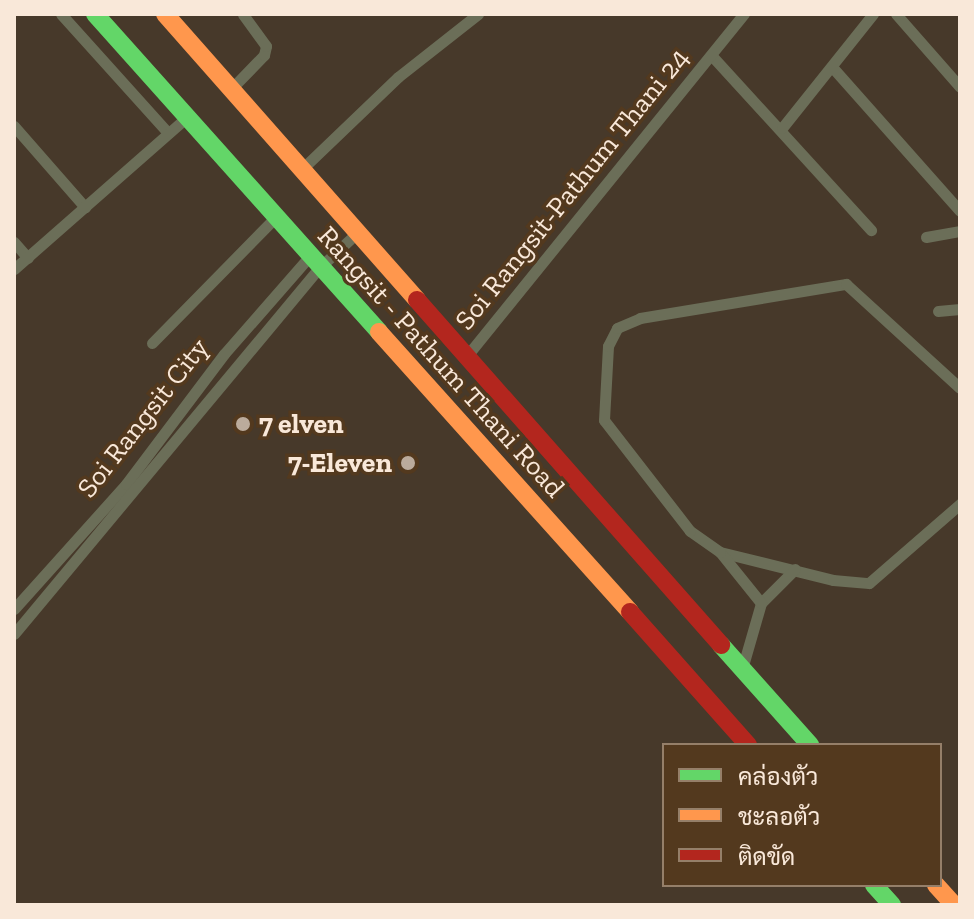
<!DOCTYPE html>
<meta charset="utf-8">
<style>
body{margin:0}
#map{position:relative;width:974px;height:919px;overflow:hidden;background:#47392a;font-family:"Zilla Slab",Sarabun,serif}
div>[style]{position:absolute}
.street>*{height:11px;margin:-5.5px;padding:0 5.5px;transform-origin:5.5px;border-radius:5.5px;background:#6b6e58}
.fast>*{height:18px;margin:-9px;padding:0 9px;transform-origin:9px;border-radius:9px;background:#63d668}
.slow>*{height:18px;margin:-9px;padding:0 9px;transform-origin:9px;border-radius:9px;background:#ff974d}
.jam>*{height:18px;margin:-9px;padding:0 9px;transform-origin:9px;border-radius:9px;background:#b3261e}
.dots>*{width:22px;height:22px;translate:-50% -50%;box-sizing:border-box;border:4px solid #53391e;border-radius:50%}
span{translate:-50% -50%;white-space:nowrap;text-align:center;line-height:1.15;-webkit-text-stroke:7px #53391e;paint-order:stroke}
.street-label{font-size:28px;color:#f9e8d9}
.poi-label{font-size:28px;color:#f9e8d9;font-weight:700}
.left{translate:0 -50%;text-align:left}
.right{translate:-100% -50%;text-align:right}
.frame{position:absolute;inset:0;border:16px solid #f9e8d9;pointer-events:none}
.legend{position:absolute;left:662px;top:743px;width:280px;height:144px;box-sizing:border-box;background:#53391e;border:2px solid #957f69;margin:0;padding:10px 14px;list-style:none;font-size:24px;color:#f9e8d9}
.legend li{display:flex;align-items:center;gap:16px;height:40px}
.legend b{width:40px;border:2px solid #957f69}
</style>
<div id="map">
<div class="street">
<div style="left:61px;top:14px;width:160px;rotate:48deg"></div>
<div style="left:896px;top:14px;width:97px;rotate:48.8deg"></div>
<div style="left:712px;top:56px;width:236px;rotate:47.6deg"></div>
<div style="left:833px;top:68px;width:191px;rotate:48.4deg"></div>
<div style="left:232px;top:88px;width:46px;rotate:-45.9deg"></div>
<div style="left:264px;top:55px;width:9px;rotate:-77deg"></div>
<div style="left:266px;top:46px;width:39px;rotate:-126deg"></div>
<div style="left:14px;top:126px;width:108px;rotate:48.8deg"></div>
<div style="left:782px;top:128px;width:146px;rotate:-51.4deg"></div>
<div style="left:302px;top:169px;width:133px;rotate:-43.8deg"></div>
<div style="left:398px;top:77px;width:102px;rotate:-38.2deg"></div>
<div style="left:926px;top:237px;width:35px;rotate:-10deg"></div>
<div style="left:14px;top:242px;width:21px;rotate:49deg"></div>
<div style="left:14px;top:269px;width:229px;rotate:-41.3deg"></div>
<div style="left:938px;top:311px;width:22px;rotate:-5deg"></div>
<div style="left:152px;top:343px;width:175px;rotate:-45.5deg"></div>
<div style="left:466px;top:357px;width:442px;rotate:-51deg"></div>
<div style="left:720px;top:552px;width:116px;rotate:13.9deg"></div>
<div style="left:833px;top:580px;width:36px;rotate:5deg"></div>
<div style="left:869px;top:583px;width:121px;rotate:-41deg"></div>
<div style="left:761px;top:603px;width:48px;rotate:-45deg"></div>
<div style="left:14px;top:609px;width:168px;rotate:-48.1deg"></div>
<div style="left:126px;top:484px;width:163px;rotate:-53deg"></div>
<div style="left:224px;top:354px;width:129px;rotate:-48.8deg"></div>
<div style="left:14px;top:634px;width:476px;rotate:-50.2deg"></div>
<div style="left:319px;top:268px;width:53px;rotate:-42.7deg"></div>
<div style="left:742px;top:669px;width:69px;rotate:-73.9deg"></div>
<div style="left:761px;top:603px;width:65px;rotate:-128.8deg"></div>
<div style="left:720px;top:552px;width:37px;rotate:-145deg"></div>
<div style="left:690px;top:531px;width:140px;rotate:-127.8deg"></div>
<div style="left:604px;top:420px;width:74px;rotate:-86.9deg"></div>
<div style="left:608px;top:346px;width:20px;rotate:-63deg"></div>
<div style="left:617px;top:328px;width:25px;rotate:-23deg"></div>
<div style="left:640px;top:318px;width:209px;rotate:-9.4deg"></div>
<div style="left:846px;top:284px;width:154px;rotate:42.4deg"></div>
</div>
<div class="fast">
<div style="left:95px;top:14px;width:426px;rotate:48.2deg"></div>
<div style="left:721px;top:645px;width:134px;rotate:48.3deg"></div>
<div style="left:874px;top:885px;width:27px;rotate:48deg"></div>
</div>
<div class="slow">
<div style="left:165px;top:14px;width:381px;rotate:48.6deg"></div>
<div style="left:379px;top:332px;width:376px;rotate:48.1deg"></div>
<div style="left:936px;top:885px;width:27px;rotate:48deg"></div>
</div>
<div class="jam">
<div style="left:417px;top:300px;width:460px;rotate:48.6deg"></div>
<div style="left:630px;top:612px;width:178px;rotate:48.4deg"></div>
</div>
<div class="dots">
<div style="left:243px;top:424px;background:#bbab9c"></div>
<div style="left:408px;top:463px;background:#bbab9c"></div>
</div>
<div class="street-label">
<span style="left:572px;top:189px;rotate:-51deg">Soi Rangsit-Pathum Thani 24</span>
<span style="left:441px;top:362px;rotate:48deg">Rangsit - Pathum Thani Road</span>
<span style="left:143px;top:418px;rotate:-52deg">Soi Rangsit City</span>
</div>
<div class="poi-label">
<span class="left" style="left:259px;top:424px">7 elven</span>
<span class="right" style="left:392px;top:463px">7-Eleven</span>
</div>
<div class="frame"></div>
<ul class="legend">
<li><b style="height:10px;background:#63d668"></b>คล่องตัว</li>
<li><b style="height:10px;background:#ff974d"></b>ชะลอตัว</li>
<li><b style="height:10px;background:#b3261e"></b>ติดขัด</li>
</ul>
</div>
